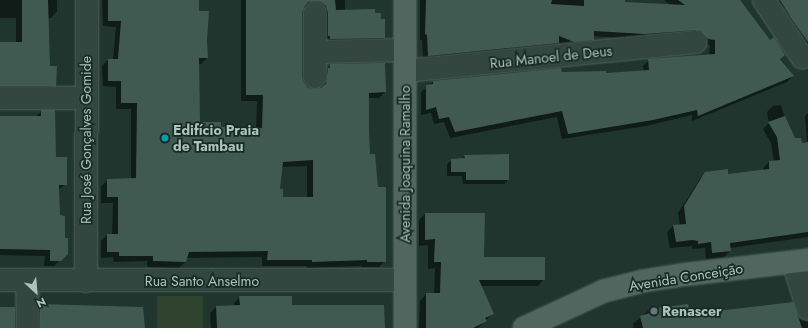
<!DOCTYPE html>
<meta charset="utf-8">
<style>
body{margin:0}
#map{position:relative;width:808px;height:328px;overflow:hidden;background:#1f352e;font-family:Jost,sans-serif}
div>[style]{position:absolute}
.green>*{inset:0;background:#2f432f;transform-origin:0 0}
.shadow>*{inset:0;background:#0007}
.building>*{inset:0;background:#405a52;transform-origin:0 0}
.roads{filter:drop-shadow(0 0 1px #50645d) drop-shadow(0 0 1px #50645d)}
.minor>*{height:22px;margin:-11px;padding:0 11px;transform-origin:11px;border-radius:11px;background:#334640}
.major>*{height:22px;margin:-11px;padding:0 11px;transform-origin:11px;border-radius:11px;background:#50665f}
.dots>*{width:11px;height:11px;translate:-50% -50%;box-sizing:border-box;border:2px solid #182a24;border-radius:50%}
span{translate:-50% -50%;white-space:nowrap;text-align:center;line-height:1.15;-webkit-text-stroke:3.5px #182a24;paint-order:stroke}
.street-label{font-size:14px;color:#adc3bc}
.poi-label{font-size:14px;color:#adc3bc;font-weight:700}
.left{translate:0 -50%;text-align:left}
.north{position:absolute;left:16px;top:272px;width:40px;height:40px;-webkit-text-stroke:3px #182a24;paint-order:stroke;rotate:154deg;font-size:11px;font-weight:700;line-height:16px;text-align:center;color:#adc3bc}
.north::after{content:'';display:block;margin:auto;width:14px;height:18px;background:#adc3bc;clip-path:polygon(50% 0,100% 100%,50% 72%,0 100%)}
</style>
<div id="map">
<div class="green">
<div style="left:157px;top:296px;width:46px;height:32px"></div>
</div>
<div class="shadow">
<div style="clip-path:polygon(0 0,57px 0,57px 11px,51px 18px,47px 18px,49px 67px,55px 84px,49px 91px,0 92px,0 43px,16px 43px,16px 18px,0 18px)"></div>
<div style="clip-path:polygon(evenodd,102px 0,198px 0,198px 12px,207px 58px,201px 64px,199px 64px,199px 123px,220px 128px,256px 129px,257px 101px,241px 101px,241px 0,345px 0,345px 10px,374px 13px,384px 38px,378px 44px,324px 45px,308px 6px,303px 8px,302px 13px,302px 78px,303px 83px,308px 88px,315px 90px,320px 89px,322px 76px,331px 65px,385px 92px,379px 98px,368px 98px,369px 155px,385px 261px,379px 267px,361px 267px,361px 266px,307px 268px,307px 266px,262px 266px,262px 257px,186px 258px,185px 262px,179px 268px,147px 267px,147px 261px,114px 262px,113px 257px,101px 258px,101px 241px,107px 235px,112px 235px,113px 203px,101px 203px,101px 186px,108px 180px,131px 179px,131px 109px,116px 109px,116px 87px,103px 86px,102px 66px,108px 60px,113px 60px,116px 27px,103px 26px,102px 0,307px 166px,307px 198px,282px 198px,279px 190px,281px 167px,307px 166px)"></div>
<div style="clip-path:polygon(420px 0,624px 0,624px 3px,671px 6px,664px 0,739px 0,793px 76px,787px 82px,692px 121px,692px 115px,646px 126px,562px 139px,557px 117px,450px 138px,444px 122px,434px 124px,431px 113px,421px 115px,421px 92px,433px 82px,561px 73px,605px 74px,644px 71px,643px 66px,649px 60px,709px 55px,710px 45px,593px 36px,593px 39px,587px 45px,567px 47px,558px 43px,552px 48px,423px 61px,422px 40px,420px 40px)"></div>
<div style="clip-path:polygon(771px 0,808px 0,808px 54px)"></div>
<div style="clip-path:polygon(781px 105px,808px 199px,808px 237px,730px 248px,730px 251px,724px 257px,706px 259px,705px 248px,692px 249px,692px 246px,670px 248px,667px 232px,673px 226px,680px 226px,678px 213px,700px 179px,706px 173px,727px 175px,763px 171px,763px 168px,769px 162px,774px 161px,771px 143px,763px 129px,769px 123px,767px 112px,773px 106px)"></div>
<div style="clip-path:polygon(41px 112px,55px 158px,66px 184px,58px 190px,59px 216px,67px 253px,54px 266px,44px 266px,45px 256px,0 255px,0 117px,35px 117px)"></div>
<div style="clip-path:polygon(808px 113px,808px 155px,805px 116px)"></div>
<div style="clip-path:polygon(465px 156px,508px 180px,504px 184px,463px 184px,462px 176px,447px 176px,447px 164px,452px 160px,461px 159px)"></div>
<div style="clip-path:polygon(425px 214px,483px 258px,544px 279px,538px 286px,481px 286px,493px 313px,478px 328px,419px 328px,420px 301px,426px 294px,434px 294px,435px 268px,428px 269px,428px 245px,419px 246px,419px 220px)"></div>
<div style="clip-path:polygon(240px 297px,291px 306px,384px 328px,211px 328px,210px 313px,216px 307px,234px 306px,234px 303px)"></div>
<div style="clip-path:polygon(40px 305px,144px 328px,34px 328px,34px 311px)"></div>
<div style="clip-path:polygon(688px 305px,690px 315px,799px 319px,808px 322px,808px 328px,631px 328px,634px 327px,633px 324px,649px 310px)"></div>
</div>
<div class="building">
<div style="clip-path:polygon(22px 0,48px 0,50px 66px,57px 66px,56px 86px,0 86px,0 42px,22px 42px)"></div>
<div style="clip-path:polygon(evenodd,108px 0,199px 0,199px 11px,209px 11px,207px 41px,208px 58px,199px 58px,200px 122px,221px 122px,221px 127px,262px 128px,263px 95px,246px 95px,246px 0,335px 0,336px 10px,375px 9px,375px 13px,381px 13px,381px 19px,385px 19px,385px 38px,330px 39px,330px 36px,328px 36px,328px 13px,326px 6px,321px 2px,315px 1px,308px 2px,304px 7px,302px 13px,302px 77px,304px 83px,308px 88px,315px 89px,321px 88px,326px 84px,328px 68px,330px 68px,330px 64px,385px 63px,386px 92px,369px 93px,369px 130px,370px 154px,375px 154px,378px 187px,386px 187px,386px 262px,367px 262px,367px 260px,312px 262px,312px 260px,267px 260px,268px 251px,189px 252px,186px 262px,153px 261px,153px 256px,119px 256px,119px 252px,107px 252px,107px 234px,118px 234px,118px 197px,107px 197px,107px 179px,136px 178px,137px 103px,121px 103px,121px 81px,108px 81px,108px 59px,118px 59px,121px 21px,108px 21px,108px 0,313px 160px,313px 197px,283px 197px,283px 189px,280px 189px,283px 162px,313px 160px)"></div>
<div style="clip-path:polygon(426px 0,552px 0,551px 4px,584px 6px,584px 0,625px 0,625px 2px,685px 5px,678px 0,740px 0,770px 40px,774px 37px,785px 55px,780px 59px,794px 76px,698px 116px,697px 110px,653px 120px,568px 134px,562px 111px,455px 132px,449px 117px,439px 119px,436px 107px,426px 110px,426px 85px,433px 84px,433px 81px,561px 68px,562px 72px,606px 71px,606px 73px,649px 70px,648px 59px,715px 54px,715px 40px,708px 39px,701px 31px,695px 30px,645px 34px,594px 31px,594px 40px,574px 42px,559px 36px,559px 43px,428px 56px,427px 35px,425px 34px)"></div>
<div style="clip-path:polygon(780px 0,808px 0,808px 42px,793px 21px)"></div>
<div style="clip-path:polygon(41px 110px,55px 110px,56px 157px,67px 157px,67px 185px,59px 185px,60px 215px,65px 216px,65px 238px,68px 238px,68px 254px,61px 261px,50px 261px,50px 250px,0 249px,0 116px,41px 116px)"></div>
<div style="clip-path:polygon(785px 116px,795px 138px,801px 138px,802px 143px,808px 142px,808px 232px,730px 243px,731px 251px,712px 253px,711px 242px,698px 244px,698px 241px,692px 240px,676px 242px,673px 225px,686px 224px,684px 206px,705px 172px,728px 169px,728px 174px,769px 169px,769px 161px,780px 160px,777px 137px,768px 122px)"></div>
<div style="clip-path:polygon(509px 154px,509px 180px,466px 180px,466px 172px,451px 172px,451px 159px,465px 158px,464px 155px)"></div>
<div style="clip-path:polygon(425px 213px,485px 213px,484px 257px,545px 257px,545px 280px,479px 280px,494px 314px,485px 318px,487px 321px,473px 328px,426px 328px,426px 293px,440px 293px,441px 262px,434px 262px,435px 239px,425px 240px)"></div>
<div style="clip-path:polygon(239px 296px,292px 296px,292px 305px,384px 305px,385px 328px,217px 328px,216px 306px,240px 305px)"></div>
<div style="clip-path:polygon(793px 302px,802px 328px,643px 328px,640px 316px,650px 313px,649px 309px,688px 304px,691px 314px)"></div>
<div style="clip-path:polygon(40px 304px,143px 307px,145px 328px,40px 328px)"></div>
<div style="left:0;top:307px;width:15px;height:21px"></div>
</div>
<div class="roads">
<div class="minor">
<div style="left:764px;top:0;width:69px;rotate:56.3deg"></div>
<div style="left:315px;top:13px;width:64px;rotate:90deg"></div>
<div style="left:315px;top:52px;width:90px;rotate:-1.3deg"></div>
<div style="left:405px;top:71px;width:292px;rotate:-5.7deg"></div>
<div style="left:0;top:98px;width:85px"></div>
<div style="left:793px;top:262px;width:49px;rotate:72.3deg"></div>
<div style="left:0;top:280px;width:405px"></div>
<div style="left:27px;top:280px;width:48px;rotate:88.8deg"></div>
<div style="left:86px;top:281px;width:281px;rotate:-89.8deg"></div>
</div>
<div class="major">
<div style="left:405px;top:0;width:328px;rotate:90deg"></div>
<div style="left:524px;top:328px;width:88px;rotate:-24.8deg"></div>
<div style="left:604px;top:291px;width:40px;rotate:-14.4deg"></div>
<div style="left:643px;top:281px;width:38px;rotate:-9deg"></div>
<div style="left:681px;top:275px;width:128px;rotate:-6.7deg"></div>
</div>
</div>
<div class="dots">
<div style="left:165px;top:138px;background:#0f9aa8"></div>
<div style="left:654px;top:311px;background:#6b7280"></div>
</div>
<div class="street-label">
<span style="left:551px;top:57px;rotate:-6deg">Rua Manoel de Deus</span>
<span style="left:86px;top:140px;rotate:-90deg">Rua José Gonçalves Gomide</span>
<span style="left:405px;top:164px;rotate:-90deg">Avenida Joaquina Ramalho</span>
<span style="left:686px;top:277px;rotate:-9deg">Avenida Conceição</span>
<span style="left:202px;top:281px">Rua Santo Anselmo</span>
</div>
<div class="poi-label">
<span class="left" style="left:173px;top:138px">Edifício Praia<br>de Tambau</span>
<span class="left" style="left:662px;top:311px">Renascer</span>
</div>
<div class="north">N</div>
</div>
